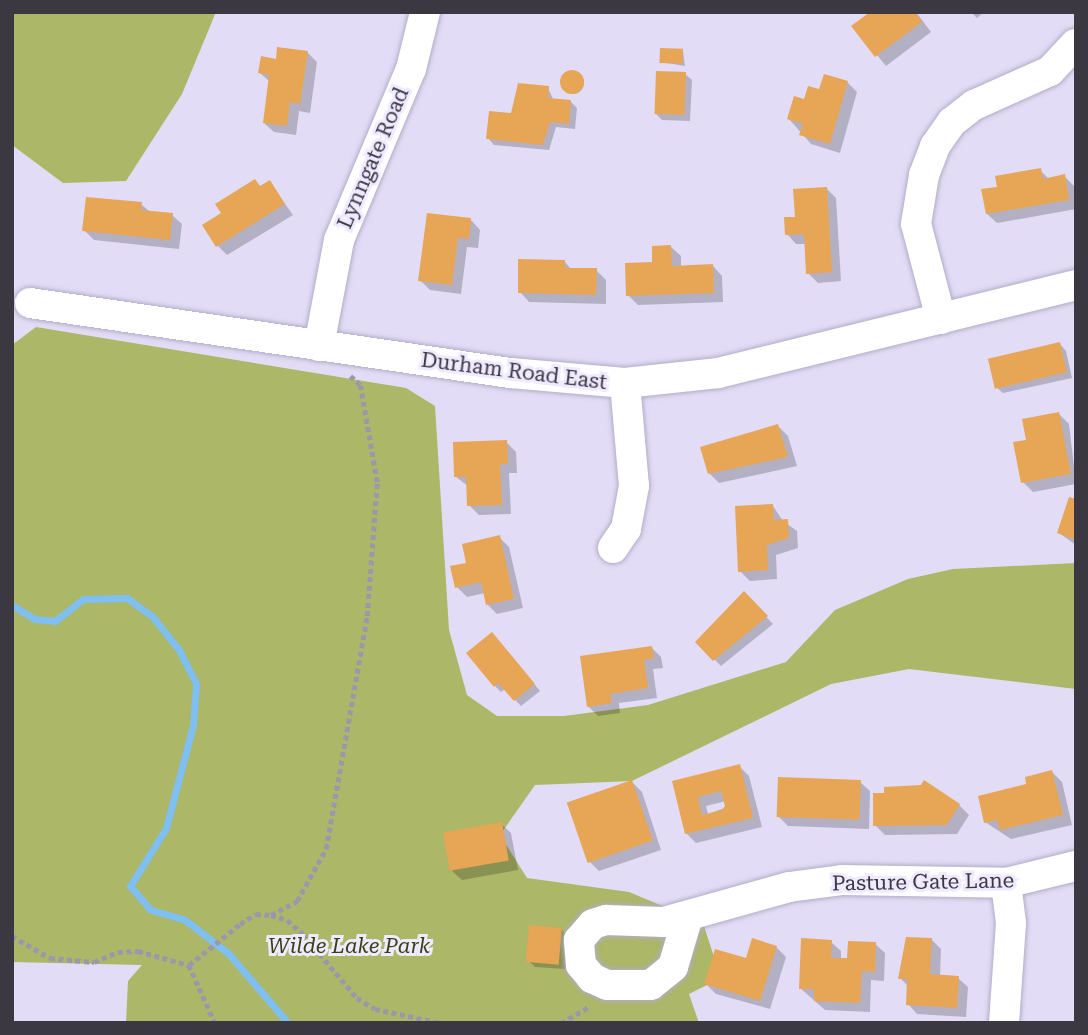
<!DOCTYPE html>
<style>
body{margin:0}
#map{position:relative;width:1088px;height:1035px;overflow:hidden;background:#e2dcf6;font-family:"Roboto Serif",serif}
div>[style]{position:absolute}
.green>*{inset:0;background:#acb767}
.shadow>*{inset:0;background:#0003}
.round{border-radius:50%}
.stream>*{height:7px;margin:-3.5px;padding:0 3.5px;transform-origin:3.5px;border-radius:3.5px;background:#7fbff2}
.building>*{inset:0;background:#e7a556;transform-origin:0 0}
.path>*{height:4.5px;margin-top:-2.25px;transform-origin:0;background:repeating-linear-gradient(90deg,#9c97aa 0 5px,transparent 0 8.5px)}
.roads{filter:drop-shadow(0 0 2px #b2adc6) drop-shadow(0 0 2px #b2adc6)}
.minor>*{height:30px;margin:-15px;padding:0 15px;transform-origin:15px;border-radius:15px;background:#fff}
span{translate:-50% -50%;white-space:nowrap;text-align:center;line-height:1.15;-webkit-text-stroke:6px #efeaff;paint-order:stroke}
.street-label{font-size:21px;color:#3b3842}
.park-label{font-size:21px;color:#3b3f16;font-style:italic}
.frame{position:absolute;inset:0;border:14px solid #3b3842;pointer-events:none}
</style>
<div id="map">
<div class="green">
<div style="clip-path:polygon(12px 12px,216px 12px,182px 94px,126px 181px,63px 183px,12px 145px)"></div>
<div style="clip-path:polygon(36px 327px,406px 388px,435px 406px,449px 630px,467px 695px,497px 716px,564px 716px,648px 705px,786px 662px,835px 610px,908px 579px,953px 569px,1076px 563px,1076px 689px,909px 669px,831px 684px,632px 781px,535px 785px,500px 835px,527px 878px,629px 892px,703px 923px,715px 960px,707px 985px,689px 994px,699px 1023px,126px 1023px,128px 981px,142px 965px,12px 962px,12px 345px)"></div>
</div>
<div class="shadow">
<div style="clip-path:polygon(873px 12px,916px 12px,931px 32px,886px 66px,854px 27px)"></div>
<div style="clip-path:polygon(971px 12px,984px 12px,977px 18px)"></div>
<div style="clip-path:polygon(683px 51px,685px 66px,661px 62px)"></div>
<div style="clip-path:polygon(307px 52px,317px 62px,310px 113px,299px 111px,296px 135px,274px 132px,264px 123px,270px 82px,260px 73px,277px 61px)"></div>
<div class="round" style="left:562px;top:72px;width:22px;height:22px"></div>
<div style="clip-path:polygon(685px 74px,692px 80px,690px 121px,662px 120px,656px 114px)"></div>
<div style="clip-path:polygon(847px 82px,857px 92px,840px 153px,811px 144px,789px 119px,820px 91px)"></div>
<div style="clip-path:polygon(548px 88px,554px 101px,571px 102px,577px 108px,575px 129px,556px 127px,549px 150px,494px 145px,488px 138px)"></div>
<div style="clip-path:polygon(1040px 170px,1049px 179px,1064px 176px,1074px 186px,1076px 209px,997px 223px,987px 214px,999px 188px)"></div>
<div style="clip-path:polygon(255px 181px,262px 188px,270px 183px,293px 215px,227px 255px,218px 246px,223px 214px)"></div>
<div style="clip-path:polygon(827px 189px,836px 198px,841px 281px,818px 283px,808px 273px,806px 244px,796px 244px,787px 234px)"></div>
<div style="clip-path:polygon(141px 204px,150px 212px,172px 215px,182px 224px,179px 249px,94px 240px,84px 230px)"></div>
<div style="clip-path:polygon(471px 220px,480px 230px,478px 248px,467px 247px,461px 294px,430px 290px,420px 280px)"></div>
<div style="clip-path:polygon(671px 247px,681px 256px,681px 267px,713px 266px,722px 276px,723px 302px,638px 305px,628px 295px)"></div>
<div style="clip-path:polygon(564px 261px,572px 270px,596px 270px,606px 280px,606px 304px,529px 302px,520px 292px)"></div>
<div style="clip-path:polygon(1060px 344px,1066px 351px,1072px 378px,1003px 393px,996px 387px)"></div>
<div style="clip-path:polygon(1059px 414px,1069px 424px,1076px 484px,1033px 492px,1023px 482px,1028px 441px)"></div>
<div style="clip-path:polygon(778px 426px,788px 436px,797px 466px,719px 483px,709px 473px)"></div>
<div style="clip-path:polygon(506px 442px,516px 452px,517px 473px,509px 473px,511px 514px,479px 515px,469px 505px,468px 486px,456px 477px)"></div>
<div style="clip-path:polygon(1076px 501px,1076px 545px,1059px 533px)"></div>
<div style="clip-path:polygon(773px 506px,783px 521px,797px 531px,798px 548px,776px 555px,777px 579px,750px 581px,740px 571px)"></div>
<div style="clip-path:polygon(499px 537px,509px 547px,523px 608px,497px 614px,487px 604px,485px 593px,467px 597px,457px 587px)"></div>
<div style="clip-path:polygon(744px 594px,773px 624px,721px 666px,697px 642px)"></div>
<div style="clip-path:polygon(498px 640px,540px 691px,521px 706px,505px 689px,501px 692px,495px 686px)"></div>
<div style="clip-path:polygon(652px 648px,661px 657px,663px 668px,653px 669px,657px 698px,619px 703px,620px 713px,598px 716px,588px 706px)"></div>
<div style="clip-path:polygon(evenodd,739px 766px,749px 776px,762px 827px,696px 843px,687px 834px,674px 782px,739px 766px,726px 801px,727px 807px,708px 814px,706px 806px,726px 801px)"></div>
<div style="clip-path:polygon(1052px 772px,1062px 782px,1072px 825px,1011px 839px,985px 822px)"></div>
<div style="clip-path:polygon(632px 782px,642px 792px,661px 850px,599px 871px,589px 861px)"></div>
<div style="clip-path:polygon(860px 782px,870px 791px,869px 829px,788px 826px,779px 817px)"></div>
<div style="clip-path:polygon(959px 805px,969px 815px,957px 834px,885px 835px,875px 825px)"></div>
<div style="clip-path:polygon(501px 824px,511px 833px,518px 870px,462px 880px,452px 871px)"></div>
<div style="clip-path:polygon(561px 929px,567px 936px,565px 969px,535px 967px,529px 961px)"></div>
<div style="clip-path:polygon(931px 939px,941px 949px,940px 977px,958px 978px,968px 987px,966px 1017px,917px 1014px,908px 1004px,909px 987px,900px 978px)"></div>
<div style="clip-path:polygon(831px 942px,841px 951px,841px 960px,849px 960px,875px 944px,885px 953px,884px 981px,871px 980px,870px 1012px,825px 1010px,800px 988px)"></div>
<div style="clip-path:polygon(776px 947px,786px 957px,770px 1009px,716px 994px,706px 984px)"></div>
</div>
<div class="stream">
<div style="left:12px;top:605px;width:26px;rotate:32deg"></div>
<div style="left:34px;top:619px;width:21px;rotate:5deg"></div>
<div style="left:55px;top:621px;width:36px;rotate:-38deg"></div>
<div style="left:83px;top:599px;width:44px;rotate:-1.3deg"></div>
<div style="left:127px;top:598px;width:31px;rotate:36deg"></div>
<div style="left:152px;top:616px;width:43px;rotate:51.5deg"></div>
<div style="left:179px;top:650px;width:38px;rotate:63deg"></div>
<div style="left:196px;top:684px;width:41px;rotate:94.2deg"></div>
<div style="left:193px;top:725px;width:106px;rotate:104.7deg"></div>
<div style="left:166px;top:828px;width:68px;rotate:121.8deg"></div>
<div style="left:130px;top:886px;width:32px;rotate:49deg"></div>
<div style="left:151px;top:910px;width:35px;rotate:16deg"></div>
<div style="left:185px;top:920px;width:54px;rotate:37.5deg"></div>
<div style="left:228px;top:953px;width:92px;rotate:49.4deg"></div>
</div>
<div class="building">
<div style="clip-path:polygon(870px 12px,915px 12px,922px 22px,875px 57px,851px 26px)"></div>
<div style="clip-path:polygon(277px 47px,308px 51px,300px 104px,290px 102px,287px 126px,263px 123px,269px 75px,258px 73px,261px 56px,276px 59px)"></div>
<div style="left:660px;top:48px;width:23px;height:15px;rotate:2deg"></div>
<div class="round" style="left:560px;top:70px;width:24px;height:24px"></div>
<div style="left:656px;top:71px;width:30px;height:43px;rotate:2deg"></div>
<div style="clip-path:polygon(824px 74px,848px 81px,830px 144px,799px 135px,803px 124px,787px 119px,794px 96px,804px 99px,808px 86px,819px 89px)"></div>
<div style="clip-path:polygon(518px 83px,549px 86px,548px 98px,571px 100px,569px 124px,550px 122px,543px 145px,486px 139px,489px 111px,511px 113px)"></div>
<div style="clip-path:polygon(1041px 168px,1043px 179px,1065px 174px,1069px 200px,986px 214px,981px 189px,997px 187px,995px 176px)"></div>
<div style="clip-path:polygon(255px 179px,260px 186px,270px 180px,285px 204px,216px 247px,202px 225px,221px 213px,215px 204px)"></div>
<div style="clip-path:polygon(827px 187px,832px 272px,806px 274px,804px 234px,785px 235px,784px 217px,795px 217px,793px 189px)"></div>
<div style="clip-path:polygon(86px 197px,142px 202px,141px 210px,173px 213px,170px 240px,82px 231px)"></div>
<div style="clip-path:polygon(427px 213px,471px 218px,469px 239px,458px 238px,452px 285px,418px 281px)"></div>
<div style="clip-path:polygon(671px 245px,672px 266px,713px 264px,714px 293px,626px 296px,625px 263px,652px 262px,652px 246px)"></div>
<div style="clip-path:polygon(518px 259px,565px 260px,565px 268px,597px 268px,596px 295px,518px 293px)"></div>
<div style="left:1060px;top:342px;width:31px;height:74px;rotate:77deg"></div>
<div style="clip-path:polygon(1059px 412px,1071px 474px,1021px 483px,1013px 442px,1026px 440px,1022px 419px)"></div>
<div style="clip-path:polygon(778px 424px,788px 457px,708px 474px,700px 447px)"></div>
<div style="clip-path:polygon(507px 440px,508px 464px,500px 464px,502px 505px,467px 506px,466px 477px,454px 477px,453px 442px)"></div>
<div style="clip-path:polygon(1069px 497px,1076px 499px,1076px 540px,1057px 533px)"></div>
<div style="clip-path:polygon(773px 504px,774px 520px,788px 519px,789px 538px,767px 545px,768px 570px,738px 572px,735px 506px)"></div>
<div style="clip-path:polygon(500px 535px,514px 599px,486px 605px,481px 582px,455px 588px,450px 566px,466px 563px,462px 544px)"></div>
<div style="clip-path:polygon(744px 591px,768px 616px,713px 661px,695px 642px)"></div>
<div style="clip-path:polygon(492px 632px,535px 684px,514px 701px,498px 683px,494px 687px,466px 653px)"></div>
<div style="clip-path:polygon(652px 646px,654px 658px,644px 660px,648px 688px,610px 694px,612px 703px,587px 707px,580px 656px)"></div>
<div style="clip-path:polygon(evenodd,740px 764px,753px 818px,685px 834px,672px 781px,740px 764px,721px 791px,725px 806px,722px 810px,702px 815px,698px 797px,721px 791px)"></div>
<div style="clip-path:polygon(1052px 770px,1063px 815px,1000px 830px,997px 820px,984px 823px,978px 796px,1026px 784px,1025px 777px)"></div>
<div style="left:778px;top:777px;width:83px;height:40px;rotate:2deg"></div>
<div style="left:632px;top:780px;width:64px;height:69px;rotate:71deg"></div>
<div style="clip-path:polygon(924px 780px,960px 804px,947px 825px,873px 826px,873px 793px,884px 793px,884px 787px,921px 785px)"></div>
<div style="left:502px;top:822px;width:39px;height:60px;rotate:80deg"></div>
<div style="left:529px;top:925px;width:33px;height:37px;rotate:5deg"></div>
<div style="clip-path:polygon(906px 937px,932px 938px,930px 974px,959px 976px,957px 1008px,906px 1005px,907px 979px,898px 979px)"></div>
<div style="clip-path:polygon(752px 938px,777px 946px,760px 1001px,704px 984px,715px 949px,746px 958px)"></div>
<div style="clip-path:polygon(801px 938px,832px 940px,831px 958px,847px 958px,848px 941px,876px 942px,875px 972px,862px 971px,860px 1003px,814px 1001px,814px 989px,799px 989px)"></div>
</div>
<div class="path">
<div style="left:271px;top:915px;width:30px;rotate:-28deg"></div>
<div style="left:297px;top:901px;width:60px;rotate:-60.9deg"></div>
<div style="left:326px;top:849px;width:237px;rotate:-80deg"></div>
<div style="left:367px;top:616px;width:134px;rotate:-85.7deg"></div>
<div style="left:377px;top:482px;width:98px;rotate:-99.9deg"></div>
<div style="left:360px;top:385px;width:13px;rotate:-138deg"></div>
<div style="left:12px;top:936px;width:44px;rotate:30.1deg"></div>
<div style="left:50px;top:958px;width:44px;rotate:5.2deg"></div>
<div style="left:94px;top:962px;width:26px;rotate:-23deg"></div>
<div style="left:118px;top:952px;width:20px;rotate:-3deg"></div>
<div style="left:138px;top:951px;width:53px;rotate:15.4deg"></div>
<div style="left:189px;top:965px;width:64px;rotate:65.9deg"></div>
<div style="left:189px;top:965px;width:65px;rotate:-38.8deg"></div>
<div style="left:240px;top:924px;width:19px;rotate:-32deg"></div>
<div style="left:256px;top:914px;width:15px;rotate:4deg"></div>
<div style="left:271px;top:915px;width:17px;rotate:17deg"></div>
<div style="left:287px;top:920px;width:21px;rotate:41deg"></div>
<div style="left:303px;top:934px;width:84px;rotate:49.8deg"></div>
<div style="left:357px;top:998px;width:21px;rotate:31deg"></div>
<div style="left:375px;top:1009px;width:67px;rotate:12deg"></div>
<div style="left:561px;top:1023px;width:34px;rotate:-30deg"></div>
</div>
<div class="roads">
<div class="minor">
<div style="left:30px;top:303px;width:486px;rotate:8.3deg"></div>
<div style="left:511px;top:373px;width:114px;rotate:5deg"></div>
<div style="left:625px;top:383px;width:94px;rotate:-6.1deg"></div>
<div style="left:718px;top:373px;width:369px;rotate:-13.8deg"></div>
<div style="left:941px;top:319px;width:98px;rotate:-104.7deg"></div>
<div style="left:916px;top:224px;width:50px;rotate:-80.7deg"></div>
<div style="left:924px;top:175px;width:31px;rotate:-69deg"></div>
<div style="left:935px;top:146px;width:29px;rotate:-55deg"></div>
<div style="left:952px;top:122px;width:28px;rotate:-38deg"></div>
<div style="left:974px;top:105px;width:83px;rotate:-24.1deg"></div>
<div style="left:1050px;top:71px;width:37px;rotate:-47deg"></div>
<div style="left:319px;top:346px;width:108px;rotate:-79.3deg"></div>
<div style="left:339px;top:240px;width:186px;rotate:-67.2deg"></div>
<div style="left:411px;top:69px;width:59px;rotate:-76.2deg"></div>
<div style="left:613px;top:548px;width:23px;rotate:-56deg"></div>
<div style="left:626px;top:529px;width:44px;rotate:-79.5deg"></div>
<div style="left:634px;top:486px;width:103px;rotate:-95deg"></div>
<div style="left:688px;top:916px;width:53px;rotate:106.4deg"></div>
<div style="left:673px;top:967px;width:28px;rotate:141deg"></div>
<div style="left:651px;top:985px;width:44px;rotate:180deg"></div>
<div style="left:607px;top:985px;width:17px;rotate:-155deg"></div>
<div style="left:592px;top:978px;width:17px;rotate:-130deg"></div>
<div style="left:581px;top:965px;width:25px;rotate:-95deg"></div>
<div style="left:579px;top:940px;width:21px;rotate:-49deg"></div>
<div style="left:593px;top:924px;width:14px;rotate:-17deg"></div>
<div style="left:606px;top:920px;width:58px;rotate:2deg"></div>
<div style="left:664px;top:922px;width:130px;rotate:-15.6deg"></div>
<div style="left:789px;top:887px;width:53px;rotate:-7.5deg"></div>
<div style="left:842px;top:880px;width:164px;rotate:1deg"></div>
<div style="left:1006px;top:883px;width:72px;rotate:-13.7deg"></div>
<div style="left:1004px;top:1023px;width:100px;rotate:-86deg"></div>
<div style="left:1011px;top:923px;width:40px;rotate:-97.1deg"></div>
</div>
</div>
<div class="street-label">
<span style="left:373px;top:158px;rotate:-67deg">Lynngate Road</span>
<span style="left:514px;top:371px;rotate:7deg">Durham Road East</span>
<span style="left:923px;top:882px;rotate:-1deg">Pasture Gate Lane</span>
</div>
<div class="park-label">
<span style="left:349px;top:946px">Wilde Lake Park</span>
</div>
<div class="frame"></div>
</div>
